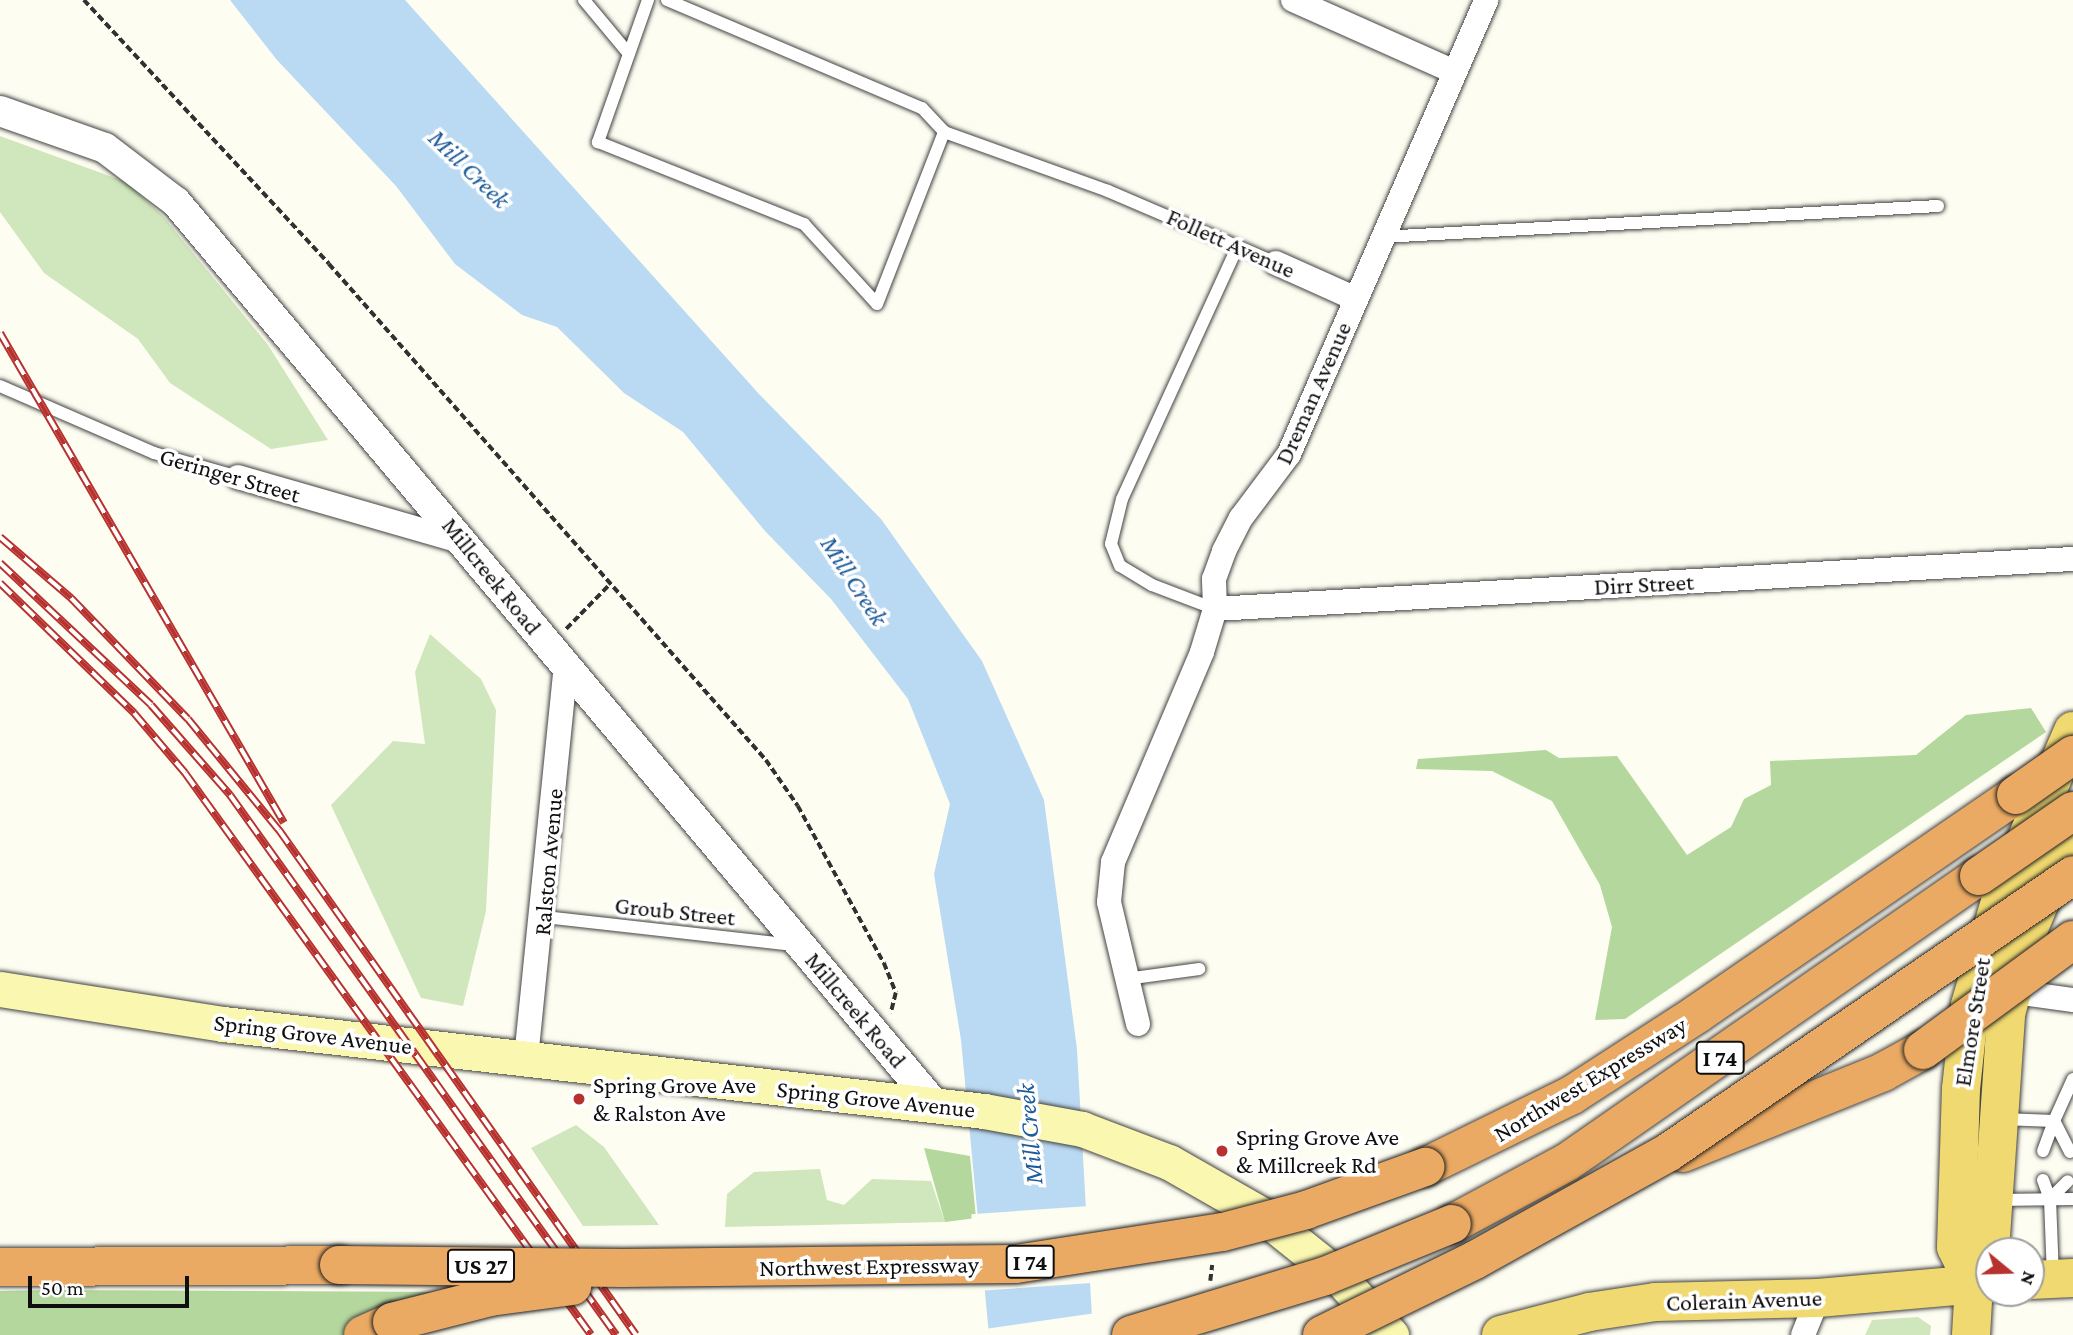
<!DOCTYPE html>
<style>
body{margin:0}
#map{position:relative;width:2073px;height:1335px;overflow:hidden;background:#fefdf2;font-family:"Crimson Pro",serif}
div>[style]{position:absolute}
.green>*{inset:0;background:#d0e7bd}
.forest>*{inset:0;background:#b3d79d}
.water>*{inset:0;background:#badaf3}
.pier>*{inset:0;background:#fefdf2;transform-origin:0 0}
.path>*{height:3.5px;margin-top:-1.75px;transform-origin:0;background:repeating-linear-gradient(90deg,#313131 0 7px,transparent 0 10.5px)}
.roads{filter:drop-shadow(0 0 2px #424242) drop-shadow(0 0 2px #424242)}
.service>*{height:12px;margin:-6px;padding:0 6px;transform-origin:6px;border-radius:6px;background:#fff}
.minor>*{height:24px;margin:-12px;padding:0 12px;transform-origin:12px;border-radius:12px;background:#fff}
.tertiary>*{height:30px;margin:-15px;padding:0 15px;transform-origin:15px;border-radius:15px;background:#fff}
.secondary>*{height:35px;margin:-17.5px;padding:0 17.5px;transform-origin:17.5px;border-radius:17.5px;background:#faf7b1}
.primary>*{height:38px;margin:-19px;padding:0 19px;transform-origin:19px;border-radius:19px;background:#f0d970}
.motorway>*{height:38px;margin:-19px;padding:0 19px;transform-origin:19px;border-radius:19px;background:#ebaa63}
.rail>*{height:8px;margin-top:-4px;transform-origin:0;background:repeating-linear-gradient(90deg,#fff 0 16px,#b7312f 0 32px);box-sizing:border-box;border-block:2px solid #b7312f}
.bridges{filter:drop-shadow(0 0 2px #202020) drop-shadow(0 0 2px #202020)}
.motorway-bridge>*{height:38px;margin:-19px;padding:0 19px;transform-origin:19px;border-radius:19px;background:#ebaa63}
.dots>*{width:19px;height:19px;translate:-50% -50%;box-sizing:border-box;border:4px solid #fff;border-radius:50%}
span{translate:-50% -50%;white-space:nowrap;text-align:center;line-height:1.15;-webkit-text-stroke:7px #fff;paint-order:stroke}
.shield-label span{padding:2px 5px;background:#fff;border:2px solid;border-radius:5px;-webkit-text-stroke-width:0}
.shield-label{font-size:23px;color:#0f0f0f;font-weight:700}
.street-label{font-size:24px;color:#0f0f0f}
.poi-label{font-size:24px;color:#0f0f0f}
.left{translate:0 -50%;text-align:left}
.water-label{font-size:26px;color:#1f5c9a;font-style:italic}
.north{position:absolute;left:1975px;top:1237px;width:70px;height:70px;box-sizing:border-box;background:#fff;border:2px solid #9f9f9f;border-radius:50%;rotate:109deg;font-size:19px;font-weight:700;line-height:28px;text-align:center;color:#0f0f0f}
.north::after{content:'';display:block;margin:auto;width:24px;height:32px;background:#b7312f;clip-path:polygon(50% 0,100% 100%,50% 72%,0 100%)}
.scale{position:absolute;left:28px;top:1276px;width:161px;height:32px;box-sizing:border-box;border:4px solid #0f0f0f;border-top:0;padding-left:9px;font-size:21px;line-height:24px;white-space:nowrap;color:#0f0f0f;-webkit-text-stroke:5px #fff;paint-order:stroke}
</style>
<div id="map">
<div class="green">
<div style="clip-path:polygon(0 136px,126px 182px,163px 216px,268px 345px,328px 440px,271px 449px,170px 383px,138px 339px,44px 273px,0 212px)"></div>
<div style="clip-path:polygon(430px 634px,481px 679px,496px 710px,486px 911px,463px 1006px,421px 998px,331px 805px,393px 741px,425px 744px,415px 672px)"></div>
<div style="clip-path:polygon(576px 1125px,604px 1147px,659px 1225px,583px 1226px,531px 1148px)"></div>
<div style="clip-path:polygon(820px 1169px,827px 1200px,844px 1205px,872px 1179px,931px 1181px,945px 1222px,725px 1227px,727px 1194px,754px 1172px)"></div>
<div style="clip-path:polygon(1918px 1317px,1931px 1326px,1930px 1335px,1865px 1335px,1872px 1320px)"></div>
</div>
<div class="forest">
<div style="clip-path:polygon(2031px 708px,2046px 732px,1625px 1019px,1595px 1020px,1612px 927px,1600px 885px,1552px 801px,1492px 771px,1416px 769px,1418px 759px,1546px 750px,1559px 758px,1617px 756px,1687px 855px,1731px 827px,1744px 799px,1771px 785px,1770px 761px,1916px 755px,1966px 715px)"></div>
<div style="clip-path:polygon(924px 1148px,970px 1156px,976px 1218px,945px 1222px)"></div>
<div style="clip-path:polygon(0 1291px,47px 1290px,454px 1292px,364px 1335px,0 1335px)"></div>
</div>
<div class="water">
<div style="clip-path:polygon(230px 0,405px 0,759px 394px,881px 519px,982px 661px,1044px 800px,1077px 1049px,1093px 1335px,989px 1335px,961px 1040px,934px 874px,950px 804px,908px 699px,831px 599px,765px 531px,683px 432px,624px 393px,557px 327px,522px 315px,455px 264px,396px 186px,277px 60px)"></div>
</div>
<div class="pier">
<div style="left:1089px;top:1206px;width:77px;height:118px;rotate:86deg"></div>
<div style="clip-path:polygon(1096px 1313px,1097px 1335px,985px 1335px,985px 1329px)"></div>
</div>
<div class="path">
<div style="left:84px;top:0;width:360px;rotate:47.1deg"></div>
<div style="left:329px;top:264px;width:661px;rotate:48.62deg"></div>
<div style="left:766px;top:760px;width:56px;rotate:55.2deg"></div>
<div style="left:798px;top:806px;width:179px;rotate:61.3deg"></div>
<div style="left:884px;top:963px;width:32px;rotate:68deg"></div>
<div style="left:896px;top:993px;width:21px;rotate:104deg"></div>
<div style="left:566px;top:629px;width:62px;rotate:-45.7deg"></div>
<div style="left:1210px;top:1281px;width:16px;rotate:-83deg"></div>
</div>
<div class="roads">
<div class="service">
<div style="left:584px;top:0;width:70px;rotate:50.2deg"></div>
<div style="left:648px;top:0;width:151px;rotate:109.4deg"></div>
<div style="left:598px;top:142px;width:222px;rotate:21.7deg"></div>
<div style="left:804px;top:224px;width:108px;rotate:47.6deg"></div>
<div style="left:877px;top:304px;width:185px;rotate:-68.7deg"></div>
<div style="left:667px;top:0;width:277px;rotate:23deg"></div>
<div style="left:922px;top:108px;width:33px;rotate:47deg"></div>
<div style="left:944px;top:132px;width:174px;rotate:19.8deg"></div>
<div style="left:1108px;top:191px;width:183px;rotate:23.2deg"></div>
<div style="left:1382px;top:237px;width:557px;rotate:-3.19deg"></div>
<div style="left:0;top:386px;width:168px;rotate:23.5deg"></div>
<div style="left:154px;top:453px;width:87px;rotate:15.9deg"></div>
<div style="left:1215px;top:609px;width:67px;rotate:-159.1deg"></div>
<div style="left:1152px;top:585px;width:37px;rotate:-149deg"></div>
<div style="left:1120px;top:566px;width:24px;rotate:-112deg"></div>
<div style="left:1111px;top:544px;width:46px;rotate:-76.3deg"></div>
<div style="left:1122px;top:499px;width:278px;rotate:-65.4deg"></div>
<div style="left:544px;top:917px;width:252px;rotate:6.4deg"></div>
<div style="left:1126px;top:979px;width:74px;rotate:-7.8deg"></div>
<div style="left:2002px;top:1119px;width:52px;rotate:2.2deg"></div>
<div style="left:2054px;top:1121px;width:32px;rotate:110deg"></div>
<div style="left:2070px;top:1152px;width:35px;rotate:-117deg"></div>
<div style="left:2054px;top:1121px;width:46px;rotate:-65.7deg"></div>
<div style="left:2043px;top:1180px;width:20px;rotate:70deg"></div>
<div style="left:2050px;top:1199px;width:77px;rotate:87.8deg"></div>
<div style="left:2050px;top:1199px;width:25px;rotate:-45deg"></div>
<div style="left:1996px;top:1200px;width:77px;rotate:-0.7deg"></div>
</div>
<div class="minor">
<div style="left:1293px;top:0;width:177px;rotate:24deg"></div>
<div style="left:1276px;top:263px;width:85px;rotate:24.2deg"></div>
<div style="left:238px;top:477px;width:237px;rotate:16.1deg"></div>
<div style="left:1215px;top:609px;width:859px;rotate:-3.34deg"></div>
<div style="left:2001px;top:990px;width:73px;rotate:7.9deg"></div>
<div style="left:1138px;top:1024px;width:125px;rotate:-103.4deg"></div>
<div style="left:1109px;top:902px;width:40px;rotate:-84.3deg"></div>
<div style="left:1113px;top:862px;width:228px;rotate:-67deg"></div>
<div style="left:1202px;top:652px;width:45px;rotate:-73.2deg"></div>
<div style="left:1215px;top:609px;width:30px;rotate:-92deg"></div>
<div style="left:1214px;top:579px;width:30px;rotate:-70deg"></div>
<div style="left:1224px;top:551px;width:37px;rotate:-63deg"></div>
<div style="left:1241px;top:518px;width:80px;rotate:-53.1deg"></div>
<div style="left:1289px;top:454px;width:495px;rotate:-66.5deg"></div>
<div style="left:526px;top:1058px;width:394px;rotate:-84.2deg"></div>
<div style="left:1803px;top:1335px;width:40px;rotate:-68deg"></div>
</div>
<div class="tertiary">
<div style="left:0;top:111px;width:111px;rotate:19.4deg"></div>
<div style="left:105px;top:148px;width:89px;rotate:37.3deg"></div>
<div style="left:176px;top:202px;width:1181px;rotate:49.95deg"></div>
</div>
<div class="secondary">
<div style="left:0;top:989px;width:226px;rotate:8.9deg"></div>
<div style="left:223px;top:1024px;width:766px;rotate:6.52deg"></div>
<div style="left:984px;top:1111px;width:100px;rotate:10.4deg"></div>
<div style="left:1082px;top:1129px;width:93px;rotate:20.8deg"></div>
<div style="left:1169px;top:1162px;width:107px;rotate:29.7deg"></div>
<div style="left:1262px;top:1215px;width:96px;rotate:38.7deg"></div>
<div style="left:1337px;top:1275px;width:81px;rotate:48deg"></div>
</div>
<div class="primary">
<div style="left:1990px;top:1251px;width:238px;rotate:-86.1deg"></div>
<div style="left:2006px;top:1014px;width:86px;rotate:-75.2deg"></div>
<div style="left:2028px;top:931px;width:119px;rotate:-67.8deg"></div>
<div style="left:2031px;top:1280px;width:42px;rotate:-2.7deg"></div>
<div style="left:1974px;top:1284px;width:41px;rotate:-115.9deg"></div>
<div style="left:1956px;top:1247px;width:158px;rotate:-88.2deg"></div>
<div style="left:1961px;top:1089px;width:84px;rotate:-83.9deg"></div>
<div style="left:1970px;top:1005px;width:111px;rotate:-73.8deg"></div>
<div style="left:2001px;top:898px;width:182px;rotate:-66.7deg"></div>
<div style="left:1501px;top:1335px;width:91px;rotate:-14.6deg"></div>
<div style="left:1589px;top:1312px;width:67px;rotate:-8.6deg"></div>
<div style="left:1655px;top:1302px;width:163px;rotate:-1.4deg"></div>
<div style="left:1818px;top:1298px;width:172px;rotate:-5deg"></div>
<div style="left:1971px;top:1335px;width:51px;rotate:-86.6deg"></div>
<div style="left:1974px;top:1284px;width:25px;rotate:-64deg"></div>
</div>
<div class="motorway">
<div style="left:1683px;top:1153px;width:216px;rotate:-22deg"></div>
<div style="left:1883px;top:1072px;width:46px;rotate:-28.8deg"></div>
<div style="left:1425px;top:1167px;width:164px;rotate:-26.1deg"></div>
<div style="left:1572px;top:1095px;width:149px;rotate:-32.9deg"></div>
<div style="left:1697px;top:1014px;width:387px;rotate:-34.5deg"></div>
<div style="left:1452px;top:1224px;width:129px;rotate:-28.2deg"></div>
<div style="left:1566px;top:1163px;width:503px;rotate:-34.8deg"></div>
<div style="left:0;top:1267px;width:339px;rotate:-0.3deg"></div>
<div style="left:363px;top:1335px;width:32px;rotate:-24deg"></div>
</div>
</div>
<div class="rail">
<div style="left:0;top:333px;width:566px;rotate:59.9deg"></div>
<div style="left:0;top:537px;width:94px;rotate:40.7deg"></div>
<div style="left:71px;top:598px;width:168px;rotate:46deg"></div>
<div style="left:188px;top:719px;width:144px;rotate:50.7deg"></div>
<div style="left:279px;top:830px;width:618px;rotate:54.74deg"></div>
<div style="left:0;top:563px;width:207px;rotate:43.2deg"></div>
<div style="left:151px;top:705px;width:120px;rotate:48.7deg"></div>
<div style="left:230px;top:795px;width:664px;rotate:54.44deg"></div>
<div style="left:0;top:583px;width:187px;rotate:44.1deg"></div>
<div style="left:134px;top:713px;width:79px;rotate:49.6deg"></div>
<div style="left:185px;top:773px;width:693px;rotate:54.15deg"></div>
</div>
<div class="bridges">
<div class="motorway-bridge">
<div style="left:2016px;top:795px;width:70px;rotate:-35.1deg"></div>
<div style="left:1979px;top:876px;width:114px;rotate:-34.7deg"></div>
<div style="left:1923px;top:1050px;width:186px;rotate:-36.3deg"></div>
<div style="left:339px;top:1265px;width:284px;rotate:0.6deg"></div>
<div style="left:623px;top:1268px;width:393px;rotate:-0.6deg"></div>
<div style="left:1016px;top:1264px;width:209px;rotate:-8.8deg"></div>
<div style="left:1223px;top:1232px;width:86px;rotate:-14.8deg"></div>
<div style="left:1306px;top:1210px;width:127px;rotate:-19.9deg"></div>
<div style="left:392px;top:1322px;width:101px;rotate:-14.3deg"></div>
<div style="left:490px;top:1297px;width:83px;rotate:-7.6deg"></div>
<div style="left:1131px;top:1335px;width:203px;rotate:-16.9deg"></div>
<div style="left:1325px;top:1276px;width:137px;rotate:-22.3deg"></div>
<div style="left:1322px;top:1335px;width:170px;rotate:-26.1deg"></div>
<div style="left:1475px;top:1260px;width:222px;rotate:-29.1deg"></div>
<div style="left:1669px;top:1152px;width:490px;rotate:-34.4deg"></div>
</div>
</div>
<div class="dots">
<div style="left:579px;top:1099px;background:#b7312f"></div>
<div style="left:1222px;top:1151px;background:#b7312f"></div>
</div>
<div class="shield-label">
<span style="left:1720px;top:1058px">I 74</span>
<span style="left:1030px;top:1262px">I 74</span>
<span style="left:481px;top:1266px">US 27</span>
</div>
<div class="street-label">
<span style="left:1231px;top:243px;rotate:24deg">Follett Avenue</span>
<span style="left:1313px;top:393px;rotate:-66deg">Dreman Avenue</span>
<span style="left:230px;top:475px;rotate:16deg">Geringer Street</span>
<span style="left:492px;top:576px;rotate:51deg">Millcreek Road</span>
<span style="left:1644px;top:584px;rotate:-3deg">Dirr Street</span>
<span style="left:548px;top:862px;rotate:-85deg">Ralston Avenue</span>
<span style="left:675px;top:911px;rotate:6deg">Groub Street</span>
<span style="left:856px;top:1010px;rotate:50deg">Millcreek Road</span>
<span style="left:1972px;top:1022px;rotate:-81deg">Elmore Street</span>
<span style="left:313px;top:1034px;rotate:7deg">Spring Grove Avenue</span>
<span style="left:1590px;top:1079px;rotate:-31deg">Northwest Expressway</span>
<span style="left:876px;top:1099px;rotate:6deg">Spring Grove Avenue</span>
<span style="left:869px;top:1266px;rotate:-1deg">Northwest Expressway</span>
<span style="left:1744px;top:1300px;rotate:-2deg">Colerain Avenue</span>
</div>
<div class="poi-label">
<span class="left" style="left:593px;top:1099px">Spring Grove Ave<br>&amp; Ralston Ave</span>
<span class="left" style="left:1236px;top:1151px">Spring Grove Ave<br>&amp; Millcreek Rd</span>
</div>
<div class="water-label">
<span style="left:469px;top:169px;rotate:44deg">Mill Creek</span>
<span style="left:854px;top:581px;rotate:57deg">Mill Creek</span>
<span style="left:1030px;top:1134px;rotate:-95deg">Mill Creek</span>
</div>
<div class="north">N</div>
<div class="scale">50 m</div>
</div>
